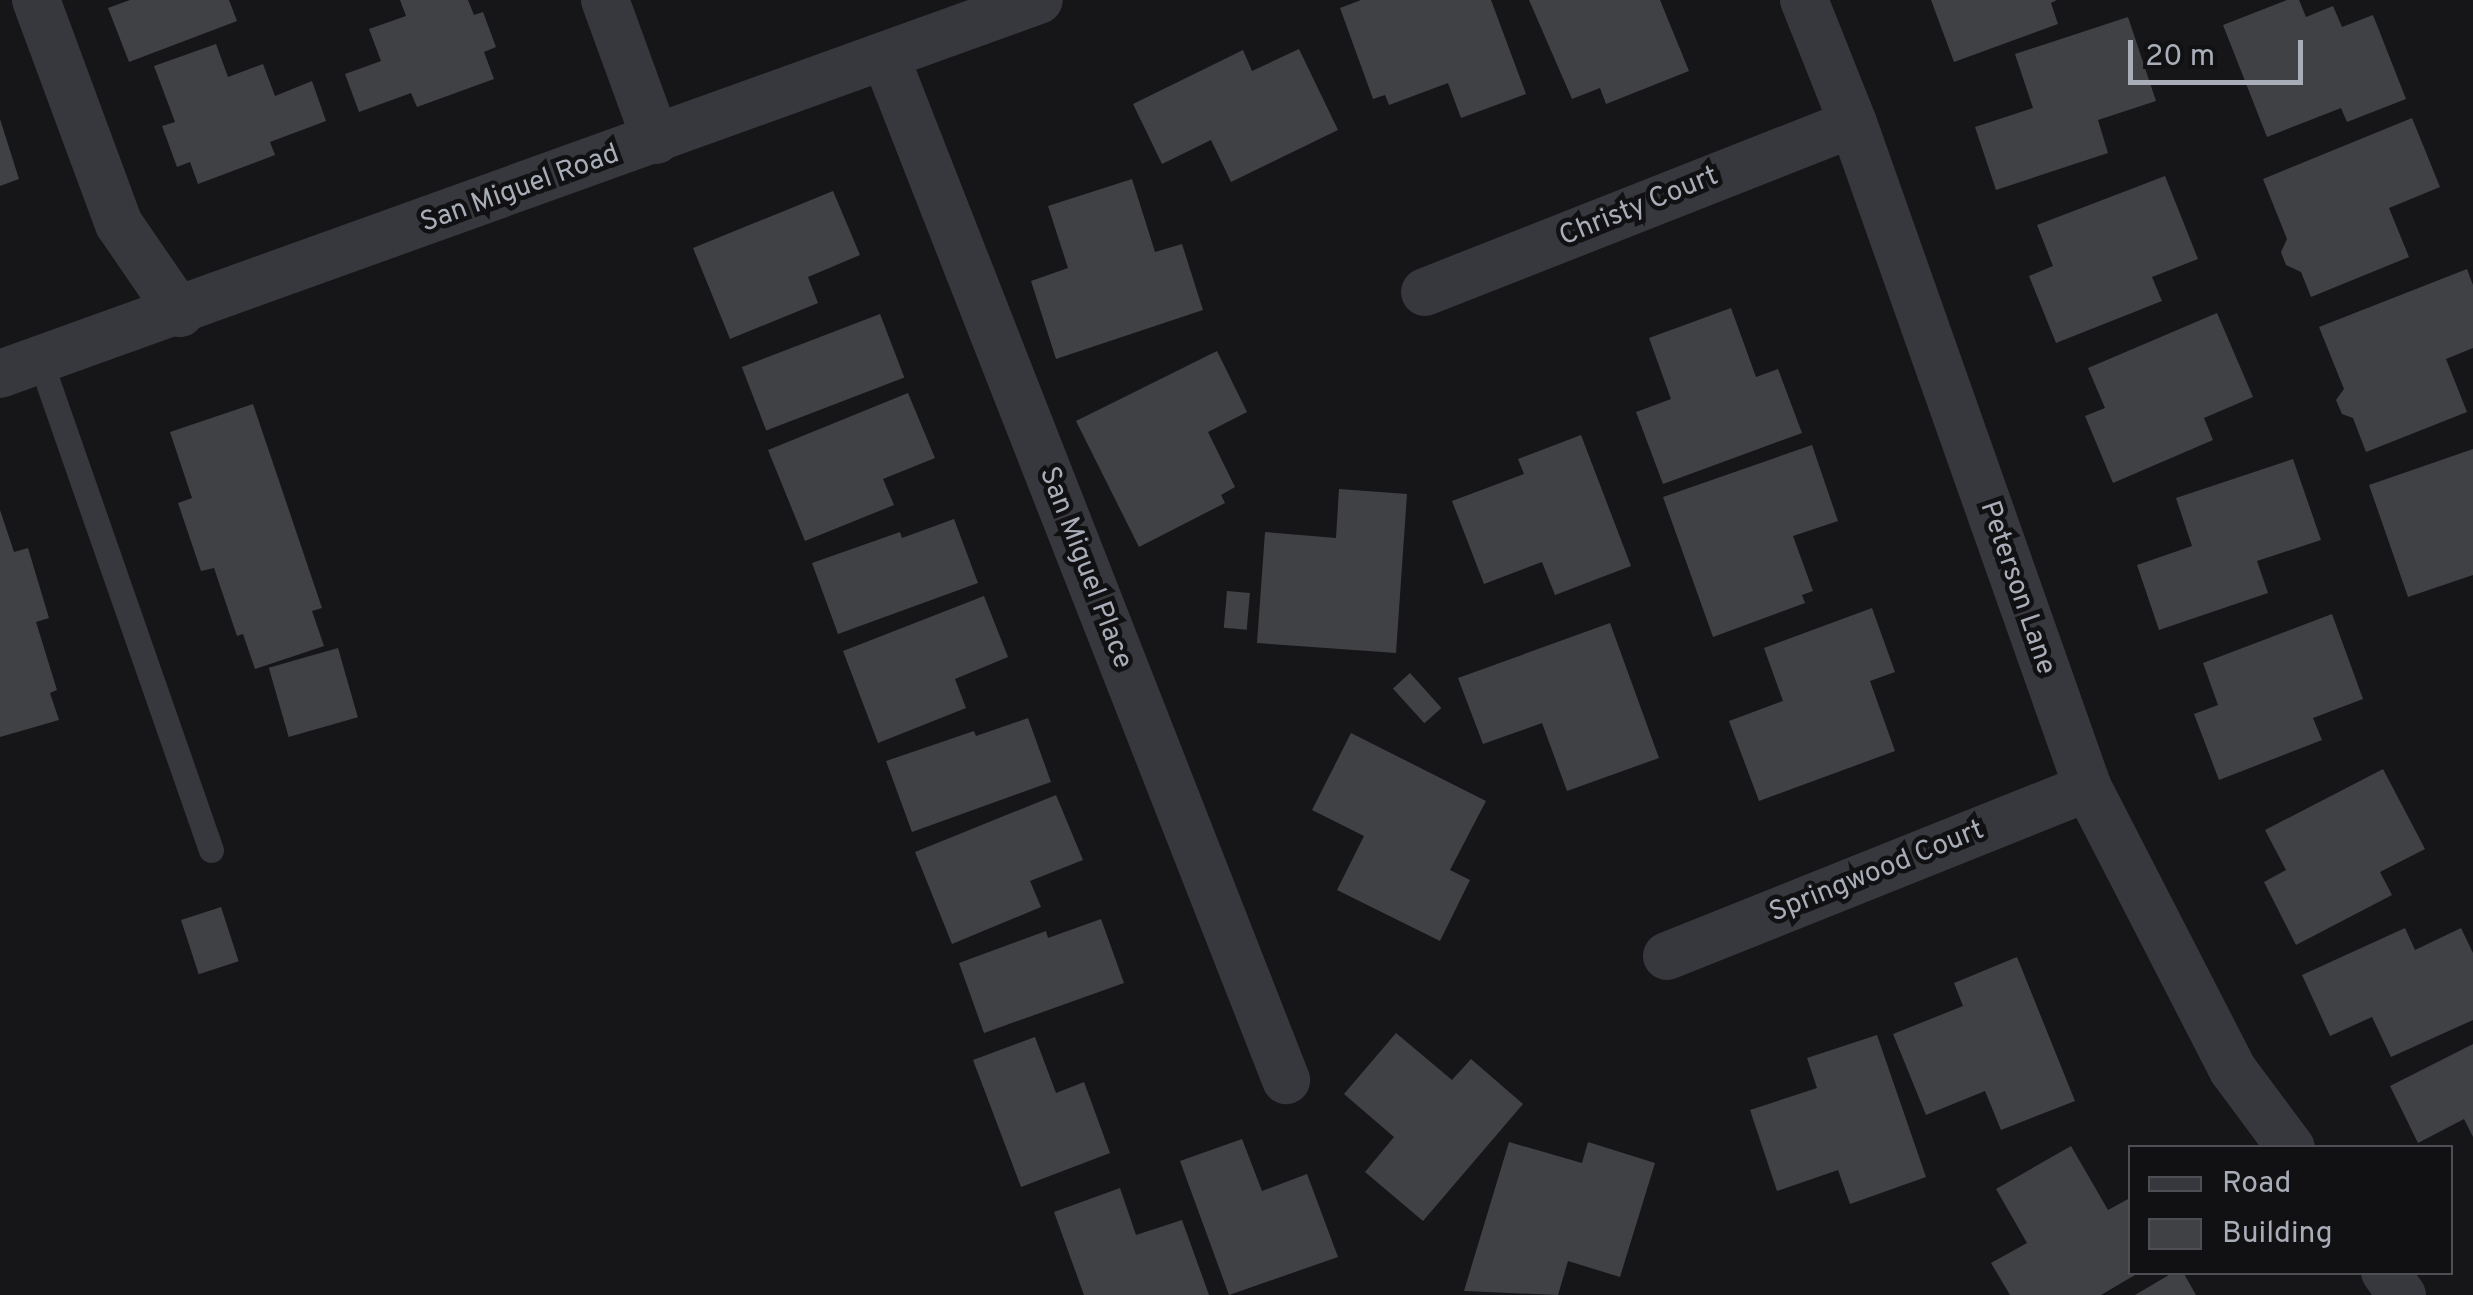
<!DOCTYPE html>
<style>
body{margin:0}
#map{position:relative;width:2473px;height:1295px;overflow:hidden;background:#161618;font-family:Overpass,sans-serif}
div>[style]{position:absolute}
.building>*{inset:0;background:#404145;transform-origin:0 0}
.lane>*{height:25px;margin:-12.5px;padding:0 12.5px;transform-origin:12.5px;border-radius:12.5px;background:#37383d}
.street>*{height:48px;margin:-24px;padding:0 24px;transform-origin:24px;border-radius:24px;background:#37383d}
span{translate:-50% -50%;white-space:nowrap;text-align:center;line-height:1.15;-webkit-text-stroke:9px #111113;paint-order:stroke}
.street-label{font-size:28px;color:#a8adb8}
.legend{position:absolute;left:2128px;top:1145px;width:325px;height:130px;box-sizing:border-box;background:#111113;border:2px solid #4d4f55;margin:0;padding:12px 18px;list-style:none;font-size:30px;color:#a8adb8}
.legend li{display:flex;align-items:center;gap:20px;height:50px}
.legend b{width:50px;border:2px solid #4d4f55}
.scale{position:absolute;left:2128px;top:40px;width:175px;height:45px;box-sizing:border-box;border:5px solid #a8adb8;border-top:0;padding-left:12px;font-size:30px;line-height:35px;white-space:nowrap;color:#a8adb8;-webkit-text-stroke:8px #111113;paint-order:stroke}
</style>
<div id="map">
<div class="building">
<div style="clip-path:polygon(130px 0,229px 0,237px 21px,129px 62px,108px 8px)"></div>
<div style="clip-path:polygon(400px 0,468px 0,474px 15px,483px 12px,496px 47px,484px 52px,494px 79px,417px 107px,411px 93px,359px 112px,345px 74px,381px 61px,369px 29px,406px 16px)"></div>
<div style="clip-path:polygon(1361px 0,1491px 0,1526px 94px,1461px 118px,1448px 83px,1389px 105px,1385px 95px,1373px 99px,1340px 8px)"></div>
<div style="clip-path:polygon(1529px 0,1660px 0,1689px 71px,1606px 104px,1600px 88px,1572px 99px)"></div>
<div style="clip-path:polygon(1931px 0,2057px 0,2051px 3px,2058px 24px,1954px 62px)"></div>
<div style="clip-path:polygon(2287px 0,2299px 0,2306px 17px,2333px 6px,2342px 27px,2373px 15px,2406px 99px,2347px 122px,2341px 108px,2267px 137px,2223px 25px)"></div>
<div style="clip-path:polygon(2128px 17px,2156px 101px,2098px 120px,2108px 153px,1996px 190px,1975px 127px,2033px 108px,2015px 54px)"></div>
<div style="clip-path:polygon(216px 44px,228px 77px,263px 64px,275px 96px,312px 81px,326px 121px,270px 142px,275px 155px,198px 184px,190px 162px,177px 167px,162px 126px,175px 122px,154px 66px)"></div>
<div style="clip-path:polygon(1299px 49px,1338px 130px,1231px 182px,1211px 140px,1162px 164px,1133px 104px,1243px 50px,1252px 71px)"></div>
<div style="clip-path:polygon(2412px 118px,2440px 187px,2389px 208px,2409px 257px,2311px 297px,2301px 272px,2286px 265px,2281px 252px,2287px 239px,2263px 179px)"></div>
<div style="clip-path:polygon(0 119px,19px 179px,0 186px)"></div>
<div style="clip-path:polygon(2165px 176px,2198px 259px,2152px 277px,2162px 301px,2056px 343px,2029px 276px,2053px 266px,2037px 225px)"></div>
<div style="clip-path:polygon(1132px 179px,1155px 252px,1182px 244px,1203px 310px,1056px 359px,1031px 281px,1068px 268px,1048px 206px)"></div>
<div style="clip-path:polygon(833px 191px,860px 255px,808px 277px,818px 303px,730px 339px,693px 248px)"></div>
<div style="clip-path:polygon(2467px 269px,2473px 285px,2473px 348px,2446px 359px,2467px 412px,2366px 452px,2353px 418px,2342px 414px,2336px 400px,2344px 389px,2319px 327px)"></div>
<div style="clip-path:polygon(1731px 308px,1756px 377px,1778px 369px,1802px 433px,1663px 484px,1636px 412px,1671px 399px,1649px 338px)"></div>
<div style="clip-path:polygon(2217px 313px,2253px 397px,2204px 418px,2213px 440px,2113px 483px,2085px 416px,2105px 408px,2088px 368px)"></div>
<div style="left:880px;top:314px;width:68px;height:148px;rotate:69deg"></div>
<div style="clip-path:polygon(1217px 351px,1247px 412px,1208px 432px,1235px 487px,1221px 495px,1225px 503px,1139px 547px,1076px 421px)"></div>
<div style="clip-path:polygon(908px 393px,935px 458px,883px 479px,894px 505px,805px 541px,768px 450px)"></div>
<div style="clip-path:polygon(253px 404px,322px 608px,312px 611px,324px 646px,255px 669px,243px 634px,237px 636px,214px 568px,201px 571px,178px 503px,192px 498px,170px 432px)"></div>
<div style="clip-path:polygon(1581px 435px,1631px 566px,1555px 595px,1542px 562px,1484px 584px,1452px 501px,1524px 474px,1518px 459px)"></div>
<div style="clip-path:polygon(1812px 445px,1838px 521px,1793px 536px,1813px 591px,1802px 595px,1805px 603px,1713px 637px,1663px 497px)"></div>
<div style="clip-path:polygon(2473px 449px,2473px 575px,2408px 597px,2369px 485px)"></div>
<div style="clip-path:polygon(2293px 459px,2321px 540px,2257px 561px,2268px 593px,2159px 630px,2137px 565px,2192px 546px,2176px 498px)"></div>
<div style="clip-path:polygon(1339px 489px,1407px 494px,1396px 653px,1257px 643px,1265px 532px,1336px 538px)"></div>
<div style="clip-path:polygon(0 510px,14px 552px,28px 548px,49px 618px,36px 622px,57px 690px,50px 693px,59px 720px,0 737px)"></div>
<div style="clip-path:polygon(954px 519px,978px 583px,838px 634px,812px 563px,900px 532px,902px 538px)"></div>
<div style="left:1227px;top:591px;width:23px;height:37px;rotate:5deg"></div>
<div style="clip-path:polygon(984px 596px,1008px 657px,955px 679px,966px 708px,878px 743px,843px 651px)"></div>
<div style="clip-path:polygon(1872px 608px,1895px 672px,1870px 681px,1895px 751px,1759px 801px,1729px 721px,1783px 701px,1764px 648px)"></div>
<div style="clip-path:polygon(2332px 614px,2363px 699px,2313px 718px,2322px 740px,2219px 780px,2194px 714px,2218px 705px,2203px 663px)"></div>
<div style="clip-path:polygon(1610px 623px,1659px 758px,1567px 791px,1542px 723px,1483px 744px,1458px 678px)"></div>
<div style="left:338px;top:648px;width:72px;height:72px;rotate:74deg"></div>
<div style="left:1410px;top:673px;width:47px;height:23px;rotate:48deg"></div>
<div style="clip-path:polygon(1028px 718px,1051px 782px,912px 832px,886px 761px,974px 731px,976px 736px)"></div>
<div style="clip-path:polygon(1351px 733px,1486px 801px,1450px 870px,1470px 880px,1440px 941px,1337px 890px,1364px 836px,1312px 810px)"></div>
<div style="clip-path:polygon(2383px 769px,2425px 849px,2380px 872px,2392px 895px,2296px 945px,2264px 882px,2286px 870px,2265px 830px)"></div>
<div style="clip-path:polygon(1056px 795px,1083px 860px,1030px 881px,1041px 907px,952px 944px,915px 852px)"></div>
<div style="left:221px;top:907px;width:57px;height:42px;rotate:72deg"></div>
<div style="clip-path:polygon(1101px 919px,1124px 983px,984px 1033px,959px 963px,1046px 931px,1048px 938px)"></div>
<div style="clip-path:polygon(2405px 928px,2415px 950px,2461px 928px,2473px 953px,2473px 1020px,2391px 1057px,2372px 1017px,2330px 1036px,2302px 975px)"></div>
<div style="clip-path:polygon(2017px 957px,2075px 1101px,2001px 1130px,1985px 1091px,1926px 1115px,1893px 1034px,1963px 1006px,1954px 983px)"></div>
<div style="clip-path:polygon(1396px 1033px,1452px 1080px,1471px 1059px,1523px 1104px,1423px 1221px,1365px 1172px,1394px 1137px,1344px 1094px)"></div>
<div style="clip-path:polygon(1877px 1035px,1926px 1177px,1850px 1204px,1838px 1170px,1777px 1191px,1750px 1110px,1817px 1088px,1807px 1058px)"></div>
<div style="clip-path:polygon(1035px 1037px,1056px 1093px,1084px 1082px,1110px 1153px,1021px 1187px,973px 1060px)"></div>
<div style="clip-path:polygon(2473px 1044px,2473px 1137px,2464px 1119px,2418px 1143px,2390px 1086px)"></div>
<div style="clip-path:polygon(1242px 1139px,1262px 1191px,1307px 1174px,1338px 1257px,1229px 1295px,1180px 1161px)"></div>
<div style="clip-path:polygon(1509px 1142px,1582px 1163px,1588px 1142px,1655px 1163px,1620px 1277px,1568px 1261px,1558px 1295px,1464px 1291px)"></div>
<div style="clip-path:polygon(2071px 1146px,2108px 1210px,2130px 1198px,2130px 1272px,2140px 1272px,2101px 1295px,2010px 1295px,1991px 1263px,2027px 1243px,1996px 1189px)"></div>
<div style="clip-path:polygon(1120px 1188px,1136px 1235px,1182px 1220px,1209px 1295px,1084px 1295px,1054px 1212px)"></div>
<div style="clip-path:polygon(2174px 1272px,2183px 1272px,2196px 1295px,2135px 1295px)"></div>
</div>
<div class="lane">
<div style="left:40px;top:360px;width:519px;rotate:70.76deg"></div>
</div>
<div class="street">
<div style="left:36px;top:0;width:239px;rotate:69.7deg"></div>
<div style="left:119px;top:224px;width:108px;rotate:55.6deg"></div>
<div style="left:605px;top:0;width:149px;rotate:70deg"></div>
<div style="left:1804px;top:0;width:132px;rotate:68.3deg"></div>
<div style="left:1853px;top:123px;width:705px;rotate:70.54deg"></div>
<div style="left:2088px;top:788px;width:317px;rotate:62.8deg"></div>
<div style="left:2233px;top:1070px;width:97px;rotate:53.4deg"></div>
<div style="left:885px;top:56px;width:1100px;rotate:68.61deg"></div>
<div style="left:1425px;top:292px;width:460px;rotate:-21.5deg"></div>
<div style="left:0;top:374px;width:1104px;rotate:-19.8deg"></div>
<div style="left:1667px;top:956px;width:453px;rotate:-21.8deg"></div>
<div style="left:2385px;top:1272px;width:29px;rotate:54deg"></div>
</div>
<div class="street-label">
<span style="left:520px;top:189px;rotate:-20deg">San Miguel Road</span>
<span style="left:1639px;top:207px;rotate:-22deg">Christy Court</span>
<span style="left:1085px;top:568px;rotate:69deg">San Miguel Place</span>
<span style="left:2017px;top:588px;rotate:71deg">Peterson Lane</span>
<span style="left:1877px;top:872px;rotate:-22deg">Springwood Court</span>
</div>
<ul class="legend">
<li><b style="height:12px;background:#37383d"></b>Road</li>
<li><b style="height:28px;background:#404145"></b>Building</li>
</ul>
<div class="scale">20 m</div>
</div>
